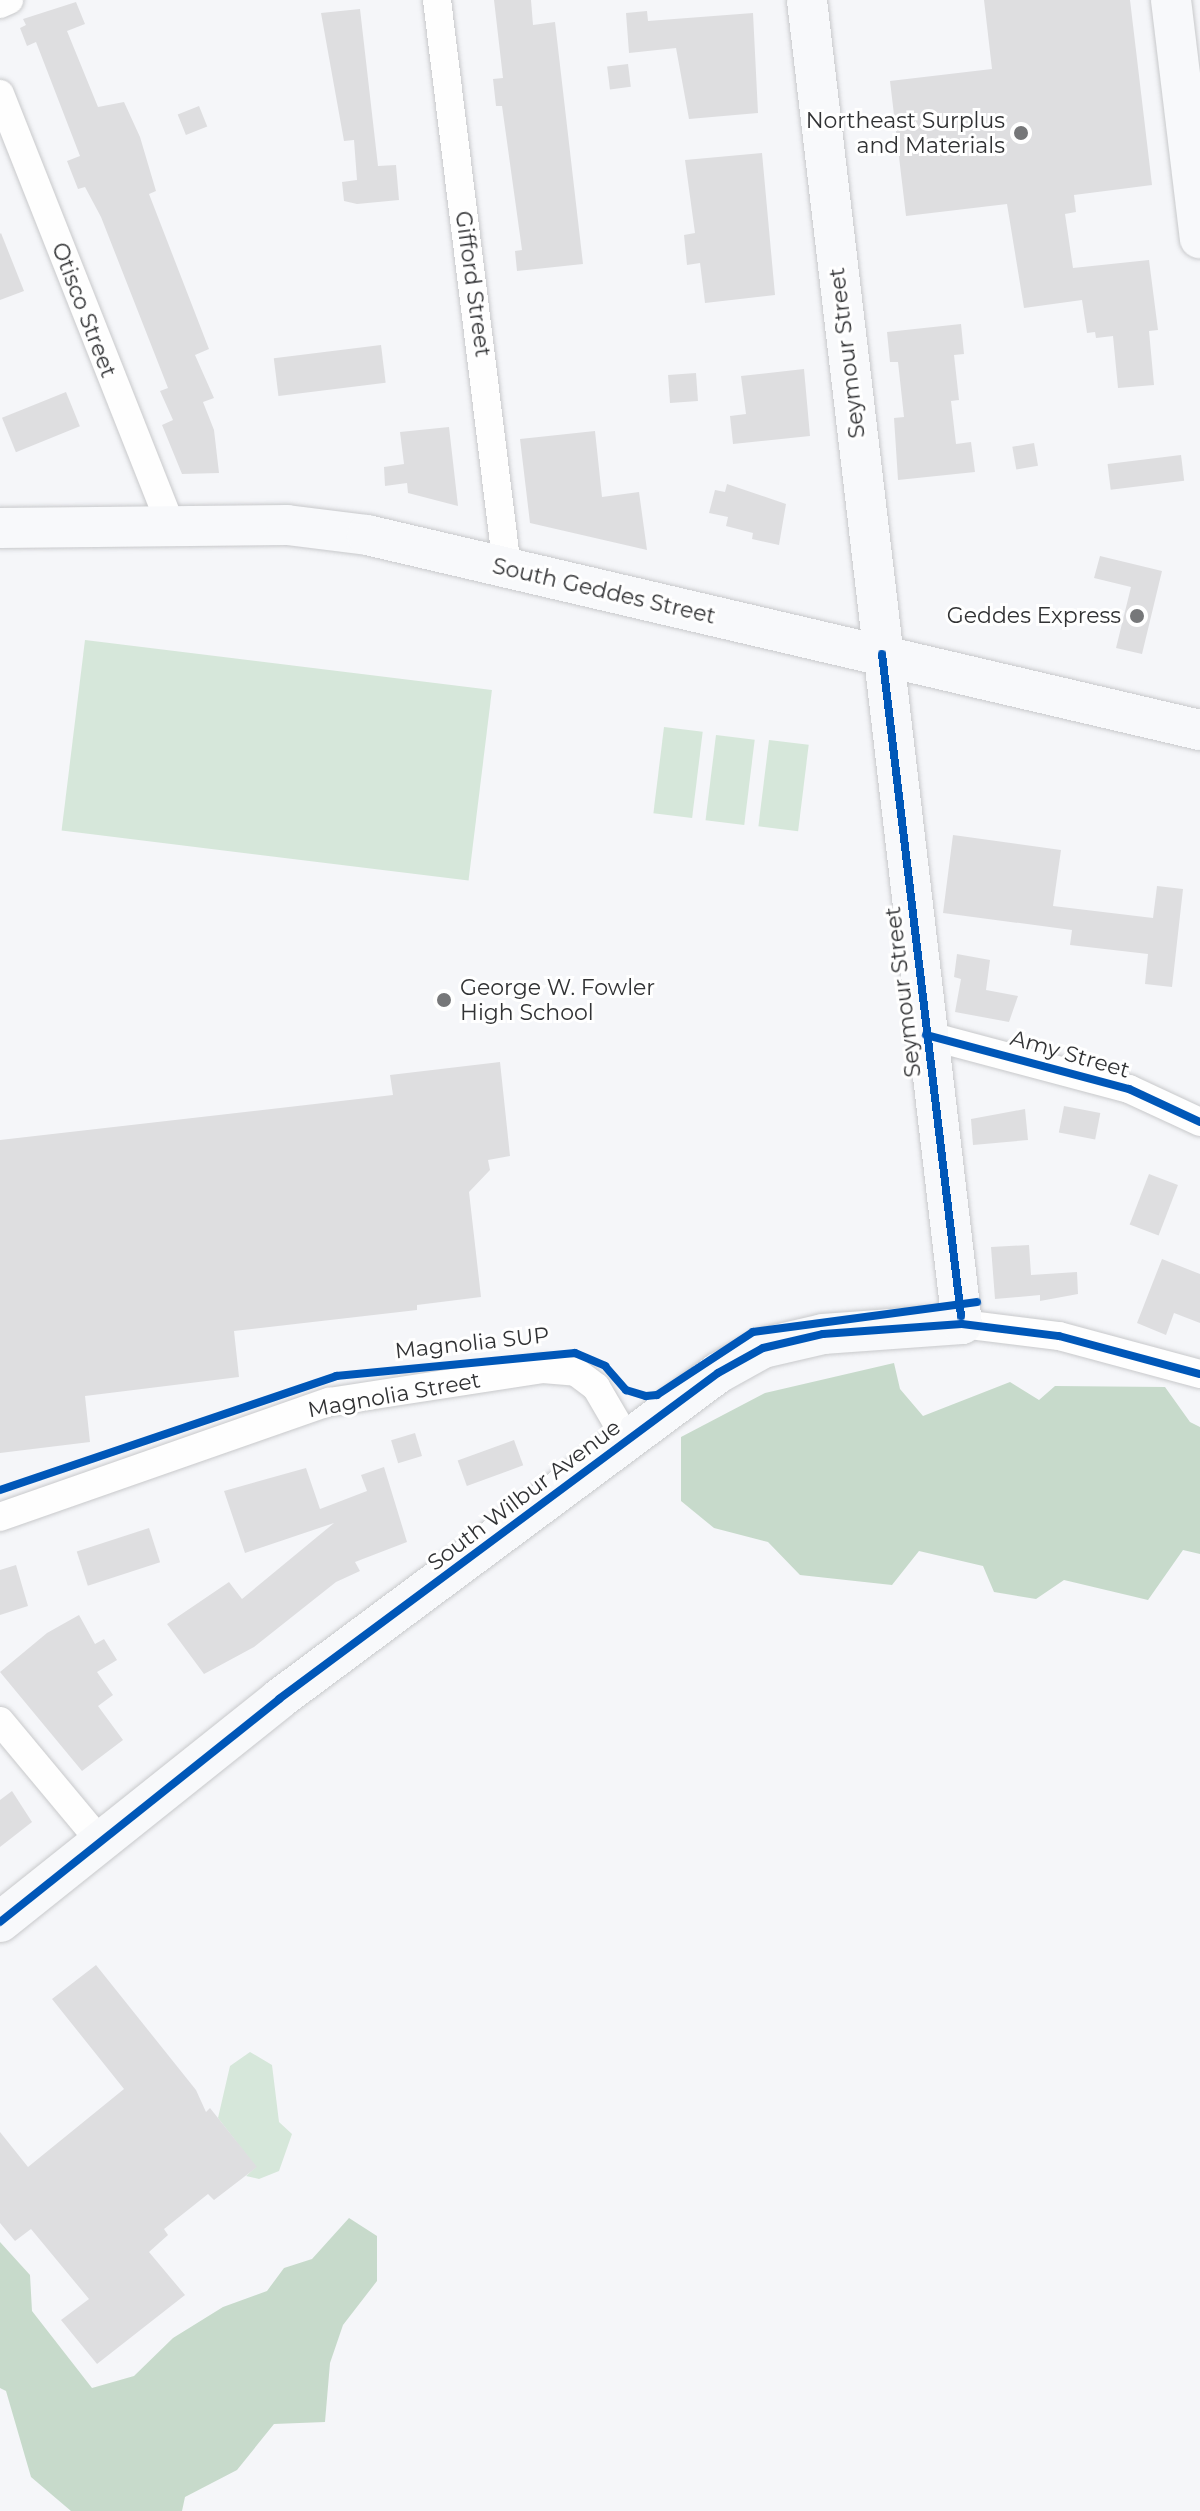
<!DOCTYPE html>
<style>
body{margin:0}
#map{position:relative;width:1200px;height:2511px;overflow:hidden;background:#f5f6f9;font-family:Montserrat,sans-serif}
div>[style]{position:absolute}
.green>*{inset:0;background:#d6e7da;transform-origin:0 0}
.forest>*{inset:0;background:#c7dacb}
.building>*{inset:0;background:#dedee0;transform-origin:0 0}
.roads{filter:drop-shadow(0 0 2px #c8c9cb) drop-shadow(0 0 2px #c8c9cb)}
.street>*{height:28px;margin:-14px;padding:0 14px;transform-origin:14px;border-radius:14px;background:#fefefe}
.secondary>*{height:40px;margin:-20px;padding:0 20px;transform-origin:20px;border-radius:20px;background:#f8f9fb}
.cycleway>*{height:8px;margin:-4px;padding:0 4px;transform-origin:4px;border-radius:4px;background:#0057b8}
.dots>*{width:22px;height:22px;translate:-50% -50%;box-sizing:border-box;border:4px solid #fff;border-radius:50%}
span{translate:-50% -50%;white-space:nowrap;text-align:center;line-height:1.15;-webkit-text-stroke:6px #fff;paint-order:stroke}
.poi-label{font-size:22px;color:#313234}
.right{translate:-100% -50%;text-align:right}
.left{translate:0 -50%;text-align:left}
.street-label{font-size:22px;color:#313234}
</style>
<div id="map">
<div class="green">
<div style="left:85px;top:640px;width:410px;height:192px;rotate:7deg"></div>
<div style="left:664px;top:727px;width:39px;height:87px;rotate:7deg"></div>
<div style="left:716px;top:735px;width:39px;height:86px;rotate:7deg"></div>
<div style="left:769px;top:740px;width:40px;height:87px;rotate:7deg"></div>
<div style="clip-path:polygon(250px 2052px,272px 2065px,279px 2122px,292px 2134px,279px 2171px,259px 2179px,246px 2176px,256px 2167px,218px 2118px,230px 2066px)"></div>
</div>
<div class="forest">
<div style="clip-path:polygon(894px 1363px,900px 1389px,923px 1416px,1010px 1382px,1039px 1400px,1055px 1386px,1165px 1387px,1190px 1422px,1200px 1427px,1200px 1554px,1183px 1550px,1148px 1600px,1064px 1580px,1036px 1599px,994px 1592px,983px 1566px,919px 1551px,892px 1585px,800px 1575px,768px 1542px,714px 1528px,681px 1501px,681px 1437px,765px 1393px)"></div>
<div style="clip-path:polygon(349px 2218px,377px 2236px,377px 2281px,343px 2325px,330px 2363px,325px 2422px,274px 2424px,237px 2470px,185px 2497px,182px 2511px,71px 2511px,31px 2477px,6px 2391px,0 2388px,0 2242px,30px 2275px,32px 2311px,92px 2388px,134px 2376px,173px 2338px,223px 2307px,267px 2291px,284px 2268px,312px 2259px)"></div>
</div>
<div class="building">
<div style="clip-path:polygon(494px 0,531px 0,533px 25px,555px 22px,583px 264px,517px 271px,515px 251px,522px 250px,502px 106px,496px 106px,493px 79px,503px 78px)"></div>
<div style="clip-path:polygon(984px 0,1130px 0,1152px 185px,1074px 195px,1076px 212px,1065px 214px,1073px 268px,1149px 260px,1158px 330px,1149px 331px,1154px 385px,1118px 388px,1113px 336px,1096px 338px,1095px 332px,1087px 333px,1082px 300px,1024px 308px,1007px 204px,906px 216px,890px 81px,992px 69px)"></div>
<div style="clip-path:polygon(76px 2px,85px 24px,67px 31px,98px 107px,124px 102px,140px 137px,156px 191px,149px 194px,209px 349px,195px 355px,214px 398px,203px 402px,214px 430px,219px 473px,182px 474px,162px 425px,173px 420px,160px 391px,168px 388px,101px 217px,85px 187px,78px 189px,67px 161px,80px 156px,36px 42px,27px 46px,20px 28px,26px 25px,23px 19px)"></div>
<div style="clip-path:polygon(360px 9px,378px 166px,396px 165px,399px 200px,357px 204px,344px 201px,342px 182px,357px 180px,354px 140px,344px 141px,321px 13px)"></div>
<div style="clip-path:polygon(647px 11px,648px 21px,753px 13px,758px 113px,689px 119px,676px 48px,629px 53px,626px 13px)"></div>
<div style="left:628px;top:64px;width:23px;height:21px;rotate:83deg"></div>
<div style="left:199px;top:106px;width:22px;height:23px;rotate:68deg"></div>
<div style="clip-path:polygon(762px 153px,775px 295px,705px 303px,700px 263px,687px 265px,684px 235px,695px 233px,685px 160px)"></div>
<div style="clip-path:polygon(1px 233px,24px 291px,0 300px,0 234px)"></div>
<div style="clip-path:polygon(961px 324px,964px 354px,954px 355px,959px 400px,951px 401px,956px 444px,971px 442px,975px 472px,898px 480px,894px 418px,904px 417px,898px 362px,890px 362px,887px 332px)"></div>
<div style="left:381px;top:345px;width:38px;height:108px;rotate:83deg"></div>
<div style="clip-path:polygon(804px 369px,810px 436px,733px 444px,730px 416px,746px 414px,741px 376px)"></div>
<div style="left:696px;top:373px;width:28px;height:28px;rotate:86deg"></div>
<div style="left:66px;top:392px;width:37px;height:69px;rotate:68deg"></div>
<div style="clip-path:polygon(449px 427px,458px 506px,408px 493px,407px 483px,385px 486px,384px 467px,404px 464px,400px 432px)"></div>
<div style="clip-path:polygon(595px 431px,602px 497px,639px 492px,647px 550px,530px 523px,520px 439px)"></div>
<div style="left:1034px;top:443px;width:23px;height:22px;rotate:80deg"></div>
<div style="left:1181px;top:455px;width:26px;height:74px;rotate:83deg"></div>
<div style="clip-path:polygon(727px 484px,786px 504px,779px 545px,752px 539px,753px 533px,726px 526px,728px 517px,709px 513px,715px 490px,725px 492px)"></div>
<div style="clip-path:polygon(1100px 556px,1162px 571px,1142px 654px,1116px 648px,1131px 587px,1094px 578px)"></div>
<div style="clip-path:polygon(953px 835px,1061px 850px,1053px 906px,1153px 918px,1157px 886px,1183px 889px,1172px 987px,1145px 984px,1148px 954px,1070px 945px,1072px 930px,943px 913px)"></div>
<div style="clip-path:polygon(957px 954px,990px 960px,986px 990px,1018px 996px,1009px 1022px,955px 1012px,961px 979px,954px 977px)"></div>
<div style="clip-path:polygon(500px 1062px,510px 1156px,488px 1160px,490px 1170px,469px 1192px,481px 1297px,417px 1305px,417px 1310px,234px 1331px,239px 1377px,85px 1396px,90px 1442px,0 1453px,0 1140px,393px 1095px,390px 1075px)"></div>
<div style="left:1064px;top:1106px;width:37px;height:27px;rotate:11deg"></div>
<div style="clip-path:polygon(1025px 1109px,1028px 1140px,973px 1145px,971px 1119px)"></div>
<div style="left:1149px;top:1174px;width:31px;height:54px;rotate:21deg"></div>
<div style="clip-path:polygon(1029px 1245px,1031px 1275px,1077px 1272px,1078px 1294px,1040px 1301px,1040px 1295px,995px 1299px,991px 1247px)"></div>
<div style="clip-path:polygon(1162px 1259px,1200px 1274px,1200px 1323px,1174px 1313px,1166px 1335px,1137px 1323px)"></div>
<div style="left:415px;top:1433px;width:24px;height:25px;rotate:73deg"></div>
<div style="left:514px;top:1440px;width:27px;height:60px;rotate:70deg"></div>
<div style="clip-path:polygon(384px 1467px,407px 1542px,355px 1562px,360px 1571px,336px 1582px,254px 1647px,204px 1674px,167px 1624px,229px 1582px,242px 1599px,334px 1523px,245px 1553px,224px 1491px,306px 1468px,320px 1509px,367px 1491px,361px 1475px)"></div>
<div style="left:149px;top:1528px;width:36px;height:76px;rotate:72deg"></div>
<div style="clip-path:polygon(16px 1565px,28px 1606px,0 1615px,0 1570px)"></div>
<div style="clip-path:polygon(79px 1615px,95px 1644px,104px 1639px,117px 1660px,97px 1672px,113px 1695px,98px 1706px,123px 1740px,82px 1771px,0 1672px,47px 1633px)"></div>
<div style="clip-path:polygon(12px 1791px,32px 1822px,0 1847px,0 1800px)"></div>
<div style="clip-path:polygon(96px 1965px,196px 2090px,206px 2112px,210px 2108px,257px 2167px,214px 2200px,208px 2194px,164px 2229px,168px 2235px,149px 2252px,185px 2295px,97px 2364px,61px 2320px,89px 2299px,31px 2229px,15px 2241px,0 2223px,0 2132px,28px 2167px,124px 2089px,52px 1999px)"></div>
</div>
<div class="roads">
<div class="street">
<div style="left:437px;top:0;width:572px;rotate:82.97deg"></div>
<div style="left:0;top:4px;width:10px;rotate:-24deg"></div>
<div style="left:0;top:94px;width:464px;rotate:68.4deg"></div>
<div style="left:926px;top:1035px;width:210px;rotate:14.9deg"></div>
<div style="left:1129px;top:1089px;width:78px;rotate:24.9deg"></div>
<div style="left:962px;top:1324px;width:98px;rotate:7.1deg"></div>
<div style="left:1059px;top:1336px;width:146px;rotate:15.1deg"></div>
<div style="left:0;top:1517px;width:349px;rotate:-19.3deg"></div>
<div style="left:329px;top:1402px;width:217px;rotate:-8.8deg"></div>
<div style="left:543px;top:1369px;width:33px;rotate:5deg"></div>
<div style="left:576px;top:1372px;width:25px;rotate:37deg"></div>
<div style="left:596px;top:1387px;width:61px;rotate:59.7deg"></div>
<div style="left:0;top:1721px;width:156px;rotate:50.2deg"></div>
</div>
<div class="secondary">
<div style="left:1171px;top:0;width:240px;rotate:83.1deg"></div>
<div style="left:0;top:528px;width:287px;rotate:-0.6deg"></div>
<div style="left:287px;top:525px;width:81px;rotate:7.1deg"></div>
<div style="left:367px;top:535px;width:856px;rotate:13.18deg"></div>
<div style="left:0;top:1922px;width:357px;rotate:-38.6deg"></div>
<div style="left:279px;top:1699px;width:547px;rotate:-36.6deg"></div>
<div style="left:718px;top:1373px;width:51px;rotate:-29.1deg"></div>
<div style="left:763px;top:1348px;width:62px;rotate:-13.1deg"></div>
<div style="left:823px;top:1334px;width:139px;rotate:-4.1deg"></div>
<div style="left:962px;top:1324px;width:1333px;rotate:-96.68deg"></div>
</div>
</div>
<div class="cycleway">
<div style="left:882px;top:654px;width:667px;rotate:83.19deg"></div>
<div style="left:926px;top:1035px;width:210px;rotate:14.9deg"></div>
<div style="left:1129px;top:1089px;width:78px;rotate:24.9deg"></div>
<div style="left:0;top:1490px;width:355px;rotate:-18.7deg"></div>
<div style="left:336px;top:1376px;width:240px;rotate:-5.5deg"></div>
<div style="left:575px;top:1353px;width:33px;rotate:23deg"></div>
<div style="left:605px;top:1366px;width:32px;rotate:49deg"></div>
<div style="left:626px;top:1390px;width:21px;rotate:17deg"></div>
<div style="left:646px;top:1396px;width:11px;rotate:-5deg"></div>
<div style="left:657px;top:1395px;width:115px;rotate:-33.3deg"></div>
<div style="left:753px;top:1332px;width:226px;rotate:-7.6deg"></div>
<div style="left:0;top:1922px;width:357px;rotate:-38.6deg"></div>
<div style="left:279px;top:1699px;width:547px;rotate:-36.6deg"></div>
<div style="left:718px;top:1373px;width:51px;rotate:-29.1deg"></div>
<div style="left:763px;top:1348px;width:62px;rotate:-13.1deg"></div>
<div style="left:823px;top:1334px;width:139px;rotate:-4.1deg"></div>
<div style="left:962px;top:1324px;width:98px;rotate:7.1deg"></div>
<div style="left:1059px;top:1336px;width:146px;rotate:15.1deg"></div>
</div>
<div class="dots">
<div style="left:1021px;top:133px;background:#767779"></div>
<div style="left:1137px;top:616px;background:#767779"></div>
<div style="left:444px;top:1000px;background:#767779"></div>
</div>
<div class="poi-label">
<span class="right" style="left:1005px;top:133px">Northeast Surplus<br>and Materials</span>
<span class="right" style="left:1121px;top:616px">Geddes Express</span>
<span class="left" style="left:460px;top:1000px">George W. Fowler<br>High School</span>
</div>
<div class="street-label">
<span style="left:473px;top:284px;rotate:82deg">Gifford Street</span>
<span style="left:84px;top:310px;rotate:69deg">Otisco Street</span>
<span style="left:847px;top:353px;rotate:-97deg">Seymour Street</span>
<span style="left:604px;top:591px;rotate:13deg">South Geddes Street</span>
<span style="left:903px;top:992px;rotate:-97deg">Seymour Street</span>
<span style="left:1070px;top:1054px;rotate:16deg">Amy Street</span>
<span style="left:472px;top:1343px;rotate:-6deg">Magnolia SUP</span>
<span style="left:394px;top:1395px;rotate:-10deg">Magnolia Street</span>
<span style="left:524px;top:1495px;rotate:-37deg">South Wilbur Avenue</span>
</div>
</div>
